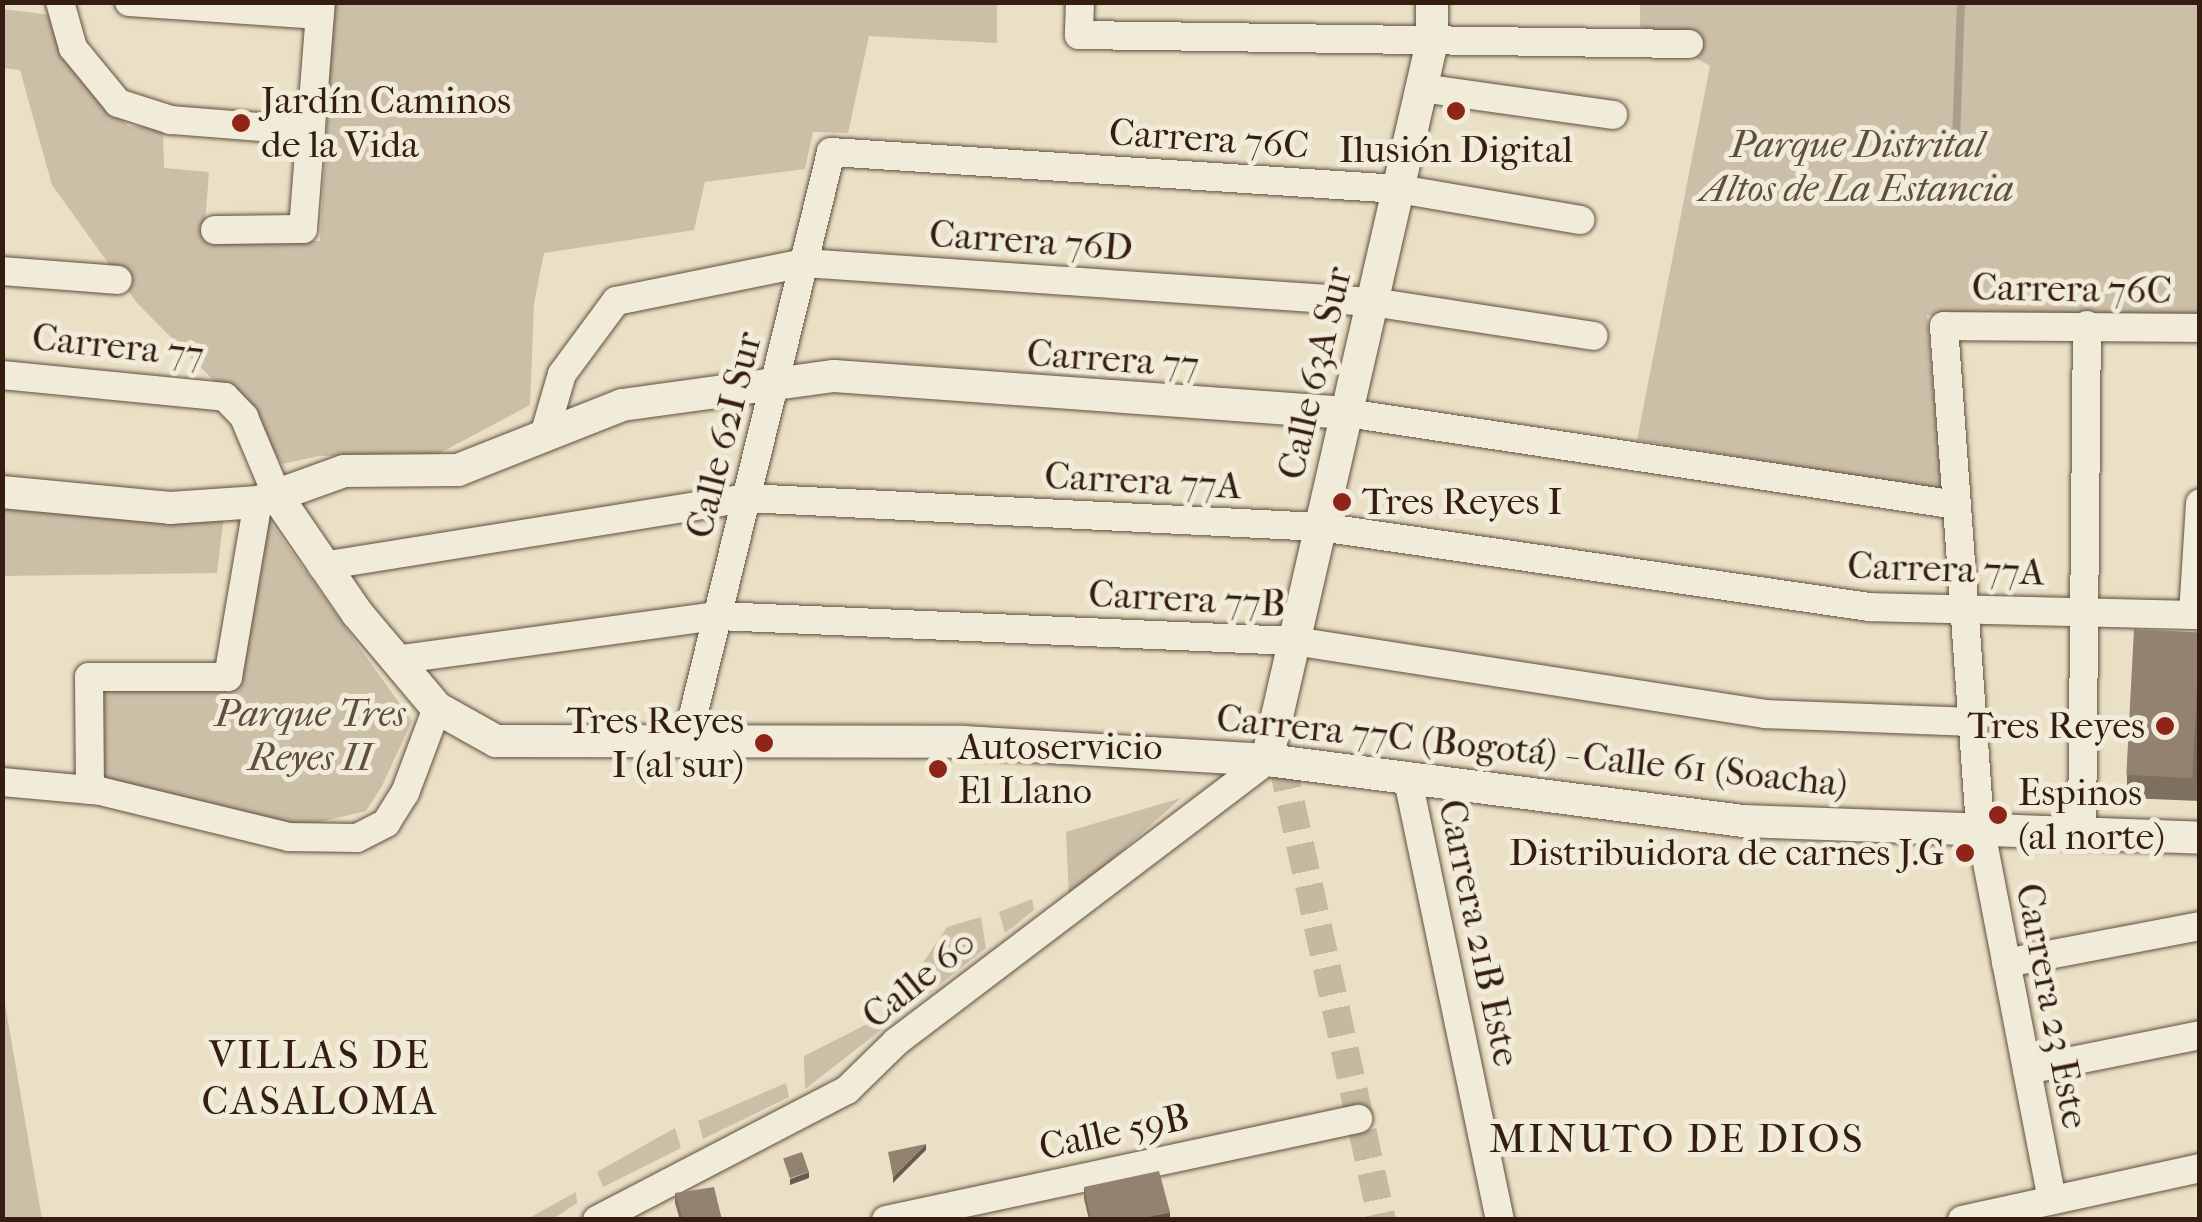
<!DOCTYPE html>
<meta charset="utf-8">
<style>
body{margin:0}
#map{position:relative;width:2202px;height:1222px;overflow:hidden;background:#eae0c6;font-family:"IM FELL French Canon",serif}
div>[style]{position:absolute}
.green>*{inset:0;background:#cbbfa7}
.stream>*{height:8px;margin:-4px;padding:0 4px;transform-origin:4px;border-radius:4px;background:#ac9e88}
.minor-tunnel>*{height:28px;margin-top:-14px;transform-origin:0;background:repeating-linear-gradient(90deg,#c6b9a2 0 28px,transparent 0 42px)}
.roads{filter:drop-shadow(0 0 2px #624e3e) drop-shadow(0 0 2px #624e3e)}
.minor>*{height:28px;margin:-14px;padding:0 14px;transform-origin:14px;border-radius:14px;background:#f1ebda}
.tertiary>*{height:32px;margin:-16px;padding:0 16px;transform-origin:16px;border-radius:16px;background:#f1ebda}
.wall>*{inset:0;background:#7e705f}
.shaded-wall>*{inset:0;background:#675b4e}
.building>*{inset:0;background:#93826f;transform-origin:0 0}
.dots>*{width:28px;height:28px;translate:-50% -50%;box-sizing:border-box;border:5px solid #f1ebda;border-radius:50%}
span{translate:-50% -50%;white-space:nowrap;text-align:center;line-height:1.15;-webkit-text-stroke:10px #f1ebda;paint-order:stroke}
.poi-label{font-size:38px;color:#351d11}
.left{translate:0 -50%;text-align:left}
.right{translate:-100% -50%;text-align:right}
.street-label{font-size:38px;color:#351d11}
.park-label{font-size:38px;color:#624e3e;font-style:italic}
.neighbourhood-label{font-size:40px;color:#351d11;letter-spacing:2.5px}
.frame{position:absolute;inset:0;border:5px solid #351d11;pointer-events:none}
</style>
<div id="map">
<div class="green">
<div style="clip-path:polygon(334px 3px,997px 3px,997px 43px,869px 36px,848px 133px,813px 132px,805px 169px,705px 182px,694px 230px,544px 253px,534px 303px,530px 405px,436px 455px,319px 456px,282px 464px,255px 422px,137px 303px,52px 185px,20px 70px,3px 68px,3px 9px,51px 15px,100px 101px,129px 126px,163px 128px,164px 168px,209px 172px,204px 236px,320px 241px)"></div>
<div style="clip-path:polygon(1640px 3px,2199px 3px,2199px 321px,1927px 315px,1942px 490px,1637px 440px,1710px 66px,1640px 26px)"></div>
<div style="clip-path:polygon(3px 505px,224px 515px,217px 573px,3px 576px)"></div>
<div style="clip-path:polygon(269px 520px,412px 721px,382px 786px,366px 811px,303px 826px,96px 782px,103px 687px,240px 684px)"></div>
<div style="clip-path:polygon(1181px 798px,1069px 898px,1066px 832px)"></div>
<div style="clip-path:polygon(1032px 899px,1034px 910px,1005px 933px,999px 912px)"></div>
<div style="clip-path:polygon(981px 917px,986px 948px,905px 1012px,901px 995px,947px 927px)"></div>
<div style="clip-path:polygon(3px 992px,42px 1219px,3px 1219px)"></div>
<div style="clip-path:polygon(879px 1018px,881px 1030px,805px 1089px,804px 1056px)"></div>
<div style="clip-path:polygon(786px 1083px,789px 1097px,703px 1139px,698px 1121px)"></div>
<div style="clip-path:polygon(675px 1128px,681px 1148px,603px 1187px,597px 1172px)"></div>
<div style="clip-path:polygon(576px 1192px,577px 1203px,553px 1219px,527px 1219px)"></div>
</div>
<div class="stream">
<div style="left:1956px;top:140px;width:138px;rotate:-87.9deg"></div>
</div>
<div class="minor-tunnel">
<div style="left:1282px;top:762px;width:469px;rotate:77.7deg"></div>
</div>
<div class="roads">
<div class="minor">
<div style="left:60px;top:2px;width:48px;rotate:74.2deg"></div>
<div style="left:73px;top:48px;width:71px;rotate:50.7deg"></div>
<div style="left:118px;top:103px;width:56px;rotate:17.8deg"></div>
<div style="left:171px;top:120px;width:140px;rotate:4.5deg"></div>
<div style="left:129px;top:2px;width:191px;rotate:3.9deg"></div>
<div style="left:1080px;top:2px;width:33px;rotate:92deg"></div>
<div style="left:1079px;top:35px;width:610px;rotate:0.85deg"></div>
<div style="left:1422px;top:88px;width:193px;rotate:8deg"></div>
<div style="left:215px;top:230px;width:88px;rotate:-0.7deg"></div>
<div style="left:303px;top:229px;width:228px;rotate:-85.5deg"></div>
<div style="left:2px;top:271px;width:116px;rotate:4.4deg"></div>
<div style="left:2px;top:375px;width:224px;rotate:5.6deg"></div>
<div style="left:225px;top:397px;width:28px;rotate:46deg"></div>
<div style="left:244px;top:417px;width:88px;rotate:67.2deg"></div>
<div style="left:1347px;top:413px;width:617px;rotate:8.58deg"></div>
<div style="left:545px;top:432px;width:60px;rotate:-73.7deg"></div>
<div style="left:562px;top:374px;width:91px;rotate:-53.5deg"></div>
<div style="left:616px;top:301px;width:192px;rotate:-11.4deg"></div>
<div style="left:804px;top:263px;width:569px;rotate:3.93deg"></div>
<div style="left:1372px;top:302px;width:224px;rotate:8.7deg"></div>
<div style="left:322px;top:566px;width:430px;rotate:-9.1deg"></div>
<div style="left:747px;top:498px;width:574px;rotate:2.9deg"></div>
<div style="left:1320px;top:527px;width:555px;rotate:8.29deg"></div>
<div style="left:1869px;top:607px;width:331px;rotate:1.4deg"></div>
<div style="left:2193px;top:615px;width:112px;rotate:-86.4deg"></div>
<div style="left:395px;top:660px;width:326px;rotate:-7.8deg"></div>
<div style="left:718px;top:616px;width:577px;rotate:2.49deg"></div>
<div style="left:1294px;top:641px;width:477px;rotate:8.8deg"></div>
<div style="left:1765px;top:714px;width:207px;rotate:2.2deg"></div>
<div style="left:688px;top:736px;width:601px;rotate:-76.24deg"></div>
<div style="left:831px;top:152px;width:569px;rotate:3.73deg"></div>
<div style="left:1399px;top:189px;width:184px;rotate:9.7deg"></div>
<div style="left:1408px;top:780px;width:450px;rotate:78.2deg"></div>
<div style="left:2px;top:782px;width:98px;rotate:5.2deg"></div>
<div style="left:100px;top:791px;width:195px;rotate:13.7deg"></div>
<div style="left:289px;top:837px;width:68px;rotate:0.8deg"></div>
<div style="left:357px;top:838px;width:33px;rotate:-27deg"></div>
<div style="left:386px;top:823px;width:36px;rotate:-58deg"></div>
<div style="left:405px;top:793px;width:91px;rotate:-69.4deg"></div>
<div style="left:90px;top:790px;width:113px;rotate:-90.5deg"></div>
<div style="left:89px;top:677px;width:139px"></div>
<div style="left:228px;top:677px;width:178px;rotate:-80.3deg"></div>
<div style="left:2082px;top:833px;width:508px;rotate:-89.44deg"></div>
<div style="left:2006px;top:963px;width:197px;rotate:-10.8deg"></div>
<div style="left:2027px;top:1070px;width:177px;rotate:-11.4deg"></div>
<div style="left:2052px;top:1200px;width:381px;rotate:-100.9deg"></div>
<div style="left:1980px;top:826px;width:501px;rotate:-94.12deg"></div>
<div style="left:1944px;top:326px;width:256px;rotate:0.4deg"></div>
<div style="left:597px;top:1220px;width:282px;rotate:-27.5deg"></div>
<div style="left:847px;top:1090px;width:69px;rotate:-44.4deg"></div>
<div style="left:896px;top:1042px;width:466px;rotate:-37.2deg"></div>
<div style="left:886px;top:1220px;width:483px;rotate:-12.1deg"></div>
<div style="left:1962px;top:1220px;width:244px;rotate:-12.3deg"></div>
</div>
<div class="tertiary">
<div style="left:2px;top:492px;width:169px;rotate:5.4deg"></div>
<div style="left:170px;top:508px;width:88px;rotate:-3.9deg"></div>
<div style="left:258px;top:502px;width:91px;rotate:-19.8deg"></div>
<div style="left:344px;top:471px;width:114px;rotate:-0.5deg"></div>
<div style="left:458px;top:470px;width:176px;rotate:-21.6deg"></div>
<div style="left:622px;top:405px;width:214px;rotate:-7.8deg"></div>
<div style="left:834px;top:376px;width:514px;rotate:4.13deg"></div>
<div style="left:278px;top:498px;width:140px;rotate:55.5deg"></div>
<div style="left:357px;top:613px;width:124px;rotate:49.9deg"></div>
<div style="left:437px;top:708px;width:68px;rotate:29.2deg"></div>
<div style="left:496px;top:741px;width:468px;rotate:0.1deg"></div>
<div style="left:964px;top:742px;width:304px;rotate:3.4deg"></div>
<div style="left:1267px;top:760px;width:483px;rotate:7.3deg"></div>
<div style="left:1746px;top:821px;width:454px;rotate:2.1deg"></div>
<div style="left:1267px;top:760px;width:737px;rotate:-77.06deg"></div>
<div style="left:1432px;top:42px;width:40px;rotate:-90deg"></div>
</div>
</div>
<div class="wall">
<div style="clip-path:polygon(2200px 632px,2200px 801px,2127px 798px,2127px 775px)"></div>
<div style="clip-path:polygon(1084px 1187px,1170px 1220px,1089px 1220px,1084px 1199px)"></div>
<div style="clip-path:polygon(675px 1193px,722px 1220px,680px 1220px,675px 1203px)"></div>
</div>
<div class="shaded-wall">
<div style="clip-path:polygon(926px 1144px,926px 1150px,893px 1183px,893px 1177px)"></div>
<div style="clip-path:polygon(809px 1172px,809px 1178px,790px 1185px,790px 1179px)"></div>
<div style="clip-path:polygon(1170px 1212px,1170px 1220px,1136px 1220px)"></div>
</div>
<div class="building">
<div style="left:2134px;top:629px;width:66px;height:146px;rotate:3deg"></div>
<div style="clip-path:polygon(926px 1144px,893px 1177px,888px 1152px)"></div>
<div style="left:802px;top:1152px;width:21px;height:20px;rotate:71deg"></div>
<div style="clip-path:polygon(1159px 1171px,1170px 1212px,1136px 1220px,1091px 1220px,1084px 1187px)"></div>
<div style="clip-path:polygon(714px 1187px,722px 1220px,683px 1220px,675px 1193px)"></div>
</div>
<div class="dots">
<div style="left:1456px;top:111px;background:#8f2418"></div>
<div style="left:241px;top:123px;background:#8f2418"></div>
<div style="left:1342px;top:502px;background:#8f2418"></div>
<div style="left:2165px;top:726px;background:#8f2418"></div>
<div style="left:764px;top:743px;background:#8f2418"></div>
<div style="left:938px;top:769px;background:#8f2418"></div>
<div style="left:1998px;top:815px;background:#8f2418"></div>
<div style="left:1965px;top:853px;background:#8f2418"></div>
</div>
<div class="poi-label">
<span class="left" style="left:261px;top:123px">Jardín Caminos<br>de la Vida</span>
<span style="left:1456px;top:150px">Ilusión Digital</span>
<span class="left" style="left:1362px;top:502px">Tres Reyes I</span>
<span class="right" style="left:744px;top:743px">Tres Reyes<br>I (al sur)</span>
<span class="right" style="left:2145px;top:726px">Tres Reyes</span>
<span class="left" style="left:958px;top:769px">Autoservicio<br>El Llano</span>
<span class="left" style="left:2018px;top:815px">Espinos<br>(al norte)</span>
<span class="right" style="left:1945px;top:853px">Distribuidora de carnes J.G</span>
</div>
<div class="street-label">
<span style="left:1209px;top:139px;rotate:4deg">Carrera 76C</span>
<span style="left:1031px;top:241px;rotate:4deg">Carrera 76D</span>
<span style="left:2072px;top:289px;rotate:1deg">Carrera 76C</span>
<span style="left:118px;top:346px;rotate:6deg">Carrera 77</span>
<span style="left:1113px;top:359px;rotate:4deg">Carrera 77</span>
<span style="left:1315px;top:373px;rotate:-77deg">Calle 63A Sur</span>
<span style="left:724px;top:435px;rotate:-76deg">Calle 62I Sur</span>
<span style="left:1143px;top:481px;rotate:3deg">Carrera 77A</span>
<span style="left:1946px;top:569px;rotate:2deg">Carrera 77A</span>
<span style="left:1187px;top:599px;rotate:3deg">Carrera 77B</span>
<span style="left:1532px;top:751px;rotate:6deg">Carrera 77C (Bogotá) - Calle 61 (Soacha)</span>
<span style="left:1479px;top:933px;rotate:78deg">Carrera 21B Este</span>
<span style="left:919px;top:979px;rotate:-39deg">Calle 60</span>
<span style="left:2052px;top:1006px;rotate:79deg">Carrera 23 Este</span>
<span style="left:1114px;top:1132px;rotate:-12deg">Calle 59B</span>
</div>
<div class="park-label">
<span style="left:1857px;top:167px">Parque Distrital<br>Altos de La Estancia</span>
<span style="left:310px;top:736px">Parque Tres<br>Reyes II</span>
</div>
<div class="neighbourhood-label">
<span style="left:320px;top:1078px">VILLAS DE<br>CASALOMA</span>
<span style="left:1677px;top:1139px">MINUTO DE DIOS</span>
</div>
<div class="frame"></div>
</div>
